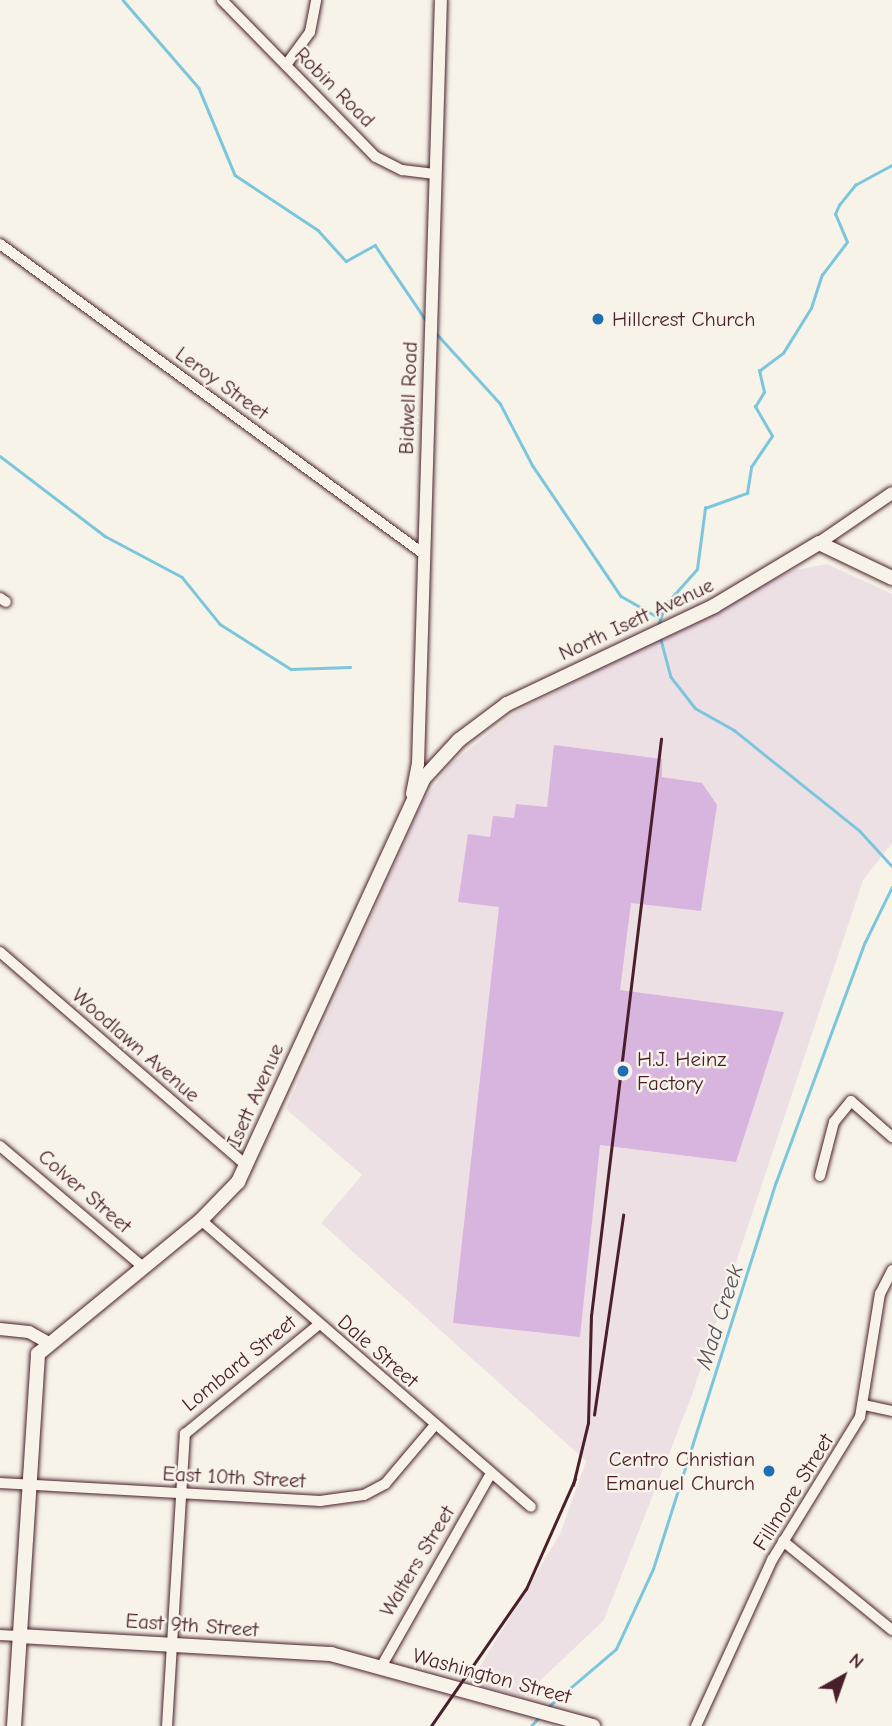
<!DOCTYPE html>
<style>
body{margin:0}
#map{position:relative;width:892px;height:1726px;overflow:hidden;background:#f7f3e8;font-family:"Comic Neue",sans-serif}
div>[style]{position:absolute}
.built>*{inset:0;background:#ede0e5}
.stream>*{height:2.5px;margin:-1.25px;padding:0 1.25px;transform-origin:1.25px;border-radius:1.25px;background:#7cc6dd}
.building>*{inset:0;background:#d7b5df}
.roads{filter:drop-shadow(0 0 2px #4a1f2b) drop-shadow(0 0 2px #4a1f2b)}
.minor>*{height:10px;margin:-5px;padding:0 5px;transform-origin:5px;border-radius:5px;background:#f7f3e8}
.tertiary>*{height:12px;margin:-6px;padding:0 6px;transform-origin:6px;border-radius:6px;background:#f7f3e8}
.secondary>*{height:14px;margin:-7px;padding:0 7px;transform-origin:7px;border-radius:7px;background:#f7f3e8}
.rail>*{height:2.5px;margin:-1.25px;padding:0 1.25px;transform-origin:1.25px;border-radius:1.25px;background:#4a1f2b}
.dots>*{width:19px;height:19px;translate:-50% -50%;box-sizing:border-box;border:4px solid #f7f3e8;border-radius:50%}
span{translate:-50% -50%;white-space:nowrap;text-align:center;line-height:1.15;-webkit-text-stroke:5px #f7f3e8;paint-order:stroke}
.street-label{font-size:21px;color:#4a1f2b}
.poi-label{font-size:21px;color:#4a1f2b}
.left{translate:0 -50%;text-align:left}
.right{translate:-100% -50%;text-align:right}
.water-label{font-size:23px;color:#595160;font-style:italic}
.north{position:absolute;left:808px;top:1642px;width:70px;height:70px;-webkit-text-stroke:5px #f7f3e8;paint-order:stroke;rotate:40deg;font-size:19px;font-weight:700;line-height:28px;text-align:center;color:#4a1f2b}
.north::after{content:'';display:block;margin:auto;width:24px;height:32px;background:#4a1f2b;clip-path:polygon(50% 0,100% 100%,50% 72%,0 100%)}
</style>
<div id="map">
<div class="built">
<div style="clip-path:polygon(827px 564px,892px 594px,892px 843px,863px 880px,692px 1395px,604px 1620px,523px 1697px,470px 1683px,560px 1534px,586px 1461px,321px 1223px,362px 1175px,286px 1109px,423px 801px,451px 764px,516px 712px,791px 571px)"></div>
</div>
<div class="stream">
<div style="left:123px;top:0;width:116px;rotate:49.2deg"></div>
<div style="left:199px;top:88px;width:94px;rotate:67.5deg"></div>
<div style="left:235px;top:175px;width:100px;rotate:33.5deg"></div>
<div style="left:318px;top:230px;width:42px;rotate:47.9deg"></div>
<div style="left:346px;top:261px;width:33px;rotate:-29deg"></div>
<div style="left:375px;top:245px;width:91px;rotate:55.8deg"></div>
<div style="left:436px;top:333px;width:95px;rotate:47.6deg"></div>
<div style="left:500px;top:403px;width:71px;rotate:62.4deg"></div>
<div style="left:533px;top:466px;width:157px;rotate:55.9deg"></div>
<div style="left:621px;top:596px;width:43px;rotate:29.6deg"></div>
<div style="left:0;top:456px;width:132px;rotate:37.3deg"></div>
<div style="left:105px;top:536px;width:87px;rotate:28deg"></div>
<div style="left:182px;top:577px;width:60px;rotate:51deg"></div>
<div style="left:220px;top:624px;width:84px;rotate:32.4deg"></div>
<div style="left:291px;top:669px;width:59px;rotate:-1.9deg"></div>
<div style="left:658px;top:626px;width:22px;rotate:-72deg"></div>
<div style="left:665px;top:605px;width:48px;rotate:-48.4deg"></div>
<div style="left:697px;top:569px;width:62px;rotate:-82.5deg"></div>
<div style="left:705px;top:508px;width:45px;rotate:-19.7deg"></div>
<div style="left:747px;top:493px;width:26px;rotate:-81deg"></div>
<div style="left:751px;top:467px;width:37px;rotate:-56deg"></div>
<div style="left:772px;top:436px;width:34px;rotate:-120deg"></div>
<div style="left:755px;top:407px;width:17px;rotate:-59deg"></div>
<div style="left:764px;top:392px;width:22px;rotate:-103deg"></div>
<div style="left:759px;top:371px;width:30px;rotate:-37deg"></div>
<div style="left:783px;top:353px;width:53px;rotate:-58.1deg"></div>
<div style="left:811px;top:308px;width:35px;rotate:-72deg"></div>
<div style="left:822px;top:275px;width:41px;rotate:-52.9deg"></div>
<div style="left:847px;top:242px;width:30px;rotate:-113deg"></div>
<div style="left:835px;top:214px;width:10px;rotate:-66deg"></div>
<div style="left:839px;top:205px;width:26px;rotate:-51deg"></div>
<div style="left:855px;top:185px;width:42px;rotate:-28.4deg"></div>
<div style="left:660px;top:636px;width:42px;rotate:75deg"></div>
<div style="left:671px;top:677px;width:39px;rotate:52deg"></div>
<div style="left:695px;top:708px;width:45px;rotate:29.4deg"></div>
<div style="left:734px;top:730px;width:161px;rotate:38.7deg"></div>
<div style="left:860px;top:831px;width:47px;rotate:47.6deg"></div>
<div style="left:548px;top:1707px;width:89px;rotate:-40.5deg"></div>
<div style="left:616px;top:1649px;width:88px;rotate:-65.2deg"></div>
<div style="left:653px;top:1569px;width:406px;rotate:-72.4deg"></div>
<div style="left:776px;top:1182px;width:256px;rotate:-69.7deg"></div>
<div style="left:865px;top:942px;width:61px;rotate:-63.9deg"></div>
<div style="left:531px;top:1726px;width:12px;rotate:-48deg"></div>
</div>
<div class="building">
<div style="clip-path:polygon(554px 745px,662px 759px,662px 777px,702px 783px,717px 805px,701px 911px,631px 903px,620px 990px,784px 1012px,736px 1162px,600px 1145px,580px 1337px,453px 1323px,499px 907px,458px 902px,468px 834px,490px 837px,493px 816px,514px 818px,516px 804px,547px 807px)"></div>
</div>
<div class="roads">
<div class="minor">
<div style="left:222px;top:0;width:220px;rotate:45.6deg"></div>
<div style="left:376px;top:157px;width:29px;rotate:27deg"></div>
<div style="left:402px;top:170px;width:33px;rotate:7deg"></div>
<div style="left:286px;top:65px;width:41px;rotate:-54deg"></div>
<div style="left:310px;top:32px;width:33px;rotate:-79deg"></div>
<div style="left:0;top:244px;width:522px;rotate:36.19deg"></div>
<div style="left:0;top:598px;width:7px;rotate:34deg"></div>
<div style="left:0;top:952px;width:327px;rotate:40.9deg"></div>
<div style="left:0;top:1146px;width:187px;rotate:40.2deg"></div>
<div style="left:820px;top:1176px;width:56px;rotate:-75.5deg"></div>
<div style="left:834px;top:1122px;width:27px;rotate:-51deg"></div>
<div style="left:851px;top:1101px;width:55px;rotate:41.3deg"></div>
<div style="left:201px;top:1220px;width:437px;rotate:41deg"></div>
<div style="left:864px;top:1405px;width:29px;rotate:12deg"></div>
<div style="left:0;top:1483px;width:321px;rotate:3.2deg"></div>
<div style="left:320px;top:1501px;width:44px;rotate:-7.8deg"></div>
<div style="left:364px;top:1495px;width:24px;rotate:-28deg"></div>
<div style="left:385px;top:1484px;width:76px;rotate:-49.8deg"></div>
<div style="left:783px;top:1541px;width:141px;rotate:39.2deg"></div>
<div style="left:0;top:1635px;width:18px;rotate:3deg"></div>
<div style="left:381px;top:1667px;width:221px;rotate:-60.4deg"></div>
<div style="left:167px;top:1726px;width:293px;rotate:-86.5deg"></div>
<div style="left:185px;top:1434px;width:172px;rotate:-39.3deg"></div>
<div style="left:696px;top:1726px;width:183px;rotate:-65.4deg"></div>
<div style="left:772px;top:1560px;width:168px;rotate:-58.4deg"></div>
<div style="left:860px;top:1417px;width:125px;rotate:-80.8deg"></div>
<div style="left:880px;top:1294px;width:27px;rotate:-63deg"></div>
</div>
<div class="tertiary">
<div style="left:819px;top:543px;width:88px;rotate:-34.4deg"></div>
<div style="left:412px;top:794px;width:31px;rotate:-79deg"></div>
<div style="left:418px;top:764px;width:764px;rotate:-88.28deg"></div>
<div style="left:0;top:1329px;width:29px;rotate:6deg"></div>
<div style="left:29px;top:1332px;width:21px;rotate:29deg"></div>
</div>
<div class="secondary">
<div style="left:18px;top:1636px;width:314px;rotate:3.3deg"></div>
<div style="left:331px;top:1654px;width:272px;rotate:15.4deg"></div>
<div style="left:14px;top:1726px;width:373px;rotate:-86.3deg"></div>
<div style="left:38px;top:1354px;width:211px;rotate:-39.4deg"></div>
<div style="left:201px;top:1220px;width:53px;rotate:-45.8deg"></div>
<div style="left:238px;top:1182px;width:445px;rotate:-65.3deg"></div>
<div style="left:424px;top:778px;width:52px;rotate:-47.4deg"></div>
<div style="left:459px;top:740px;width:60px;rotate:-36.9deg"></div>
<div style="left:507px;top:704px;width:229px;rotate:-25.3deg"></div>
<div style="left:714px;top:606px;width:122px;rotate:-31deg"></div>
<div style="left:819px;top:543px;width:81px;rotate:25.6deg"></div>
</div>
</div>
<div class="rail">
<div style="left:594px;top:1415px;width:202px;rotate:-81.7deg"></div>
<div style="left:573px;top:1485px;width:64px;rotate:-76.4deg"></div>
<div style="left:588px;top:1423px;width:107px;rotate:-88.4deg"></div>
<div style="left:591px;top:1316px;width:581px;rotate:-83.08deg"></div>
<div style="left:431px;top:1726px;width:167px;rotate:-55.3deg"></div>
<div style="left:526px;top:1589px;width:120px;rotate:-66deg"></div>
</div>
<div class="dots">
<div style="left:598px;top:319px;background:#1f6fb2"></div>
<div style="left:623px;top:1071px;background:#1f6fb2"></div>
<div style="left:769px;top:1471px;background:#1f6fb2"></div>
</div>
<div class="street-label">
<span style="left:335px;top:87px;rotate:45deg">Robin Road</span>
<span style="left:222px;top:383px;rotate:36deg">Leroy Street</span>
<span style="left:408px;top:398px;rotate:-88deg">Bidwell Road</span>
<span style="left:636px;top:619px;rotate:-25deg">North Isett Avenue</span>
<span style="left:136px;top:1045px;rotate:41deg">Woodlawn Avenue</span>
<span style="left:255px;top:1095px;rotate:-66deg">Isett Avenue</span>
<span style="left:85px;top:1191px;rotate:41deg">Colver Street</span>
<span style="left:378px;top:1351px;rotate:41deg">Dale Street</span>
<span style="left:239px;top:1363px;rotate:-39deg">Lombard Street</span>
<span style="left:234px;top:1477px;rotate:3deg">East 10th Street</span>
<span style="left:793px;top:1492px;rotate:-58deg">Fillmore Street</span>
<span style="left:417px;top:1561px;rotate:-59deg">Walters Street</span>
<span style="left:192px;top:1625px;rotate:4deg">East 9th Street</span>
<span style="left:492px;top:1676px;rotate:15deg">Washington Street</span>
</div>
<div class="poi-label">
<span class="left" style="left:612px;top:319px">Hillcrest Church</span>
<span class="left" style="left:637px;top:1071px">H.J. Heinz<br>Factory</span>
<span class="right" style="left:755px;top:1471px">Centro Christian<br>Emanuel Church</span>
</div>
<div class="water-label">
<span style="left:720px;top:1317px;rotate:-72deg">Mad Creek</span>
</div>
<div class="north">N</div>
</div>
